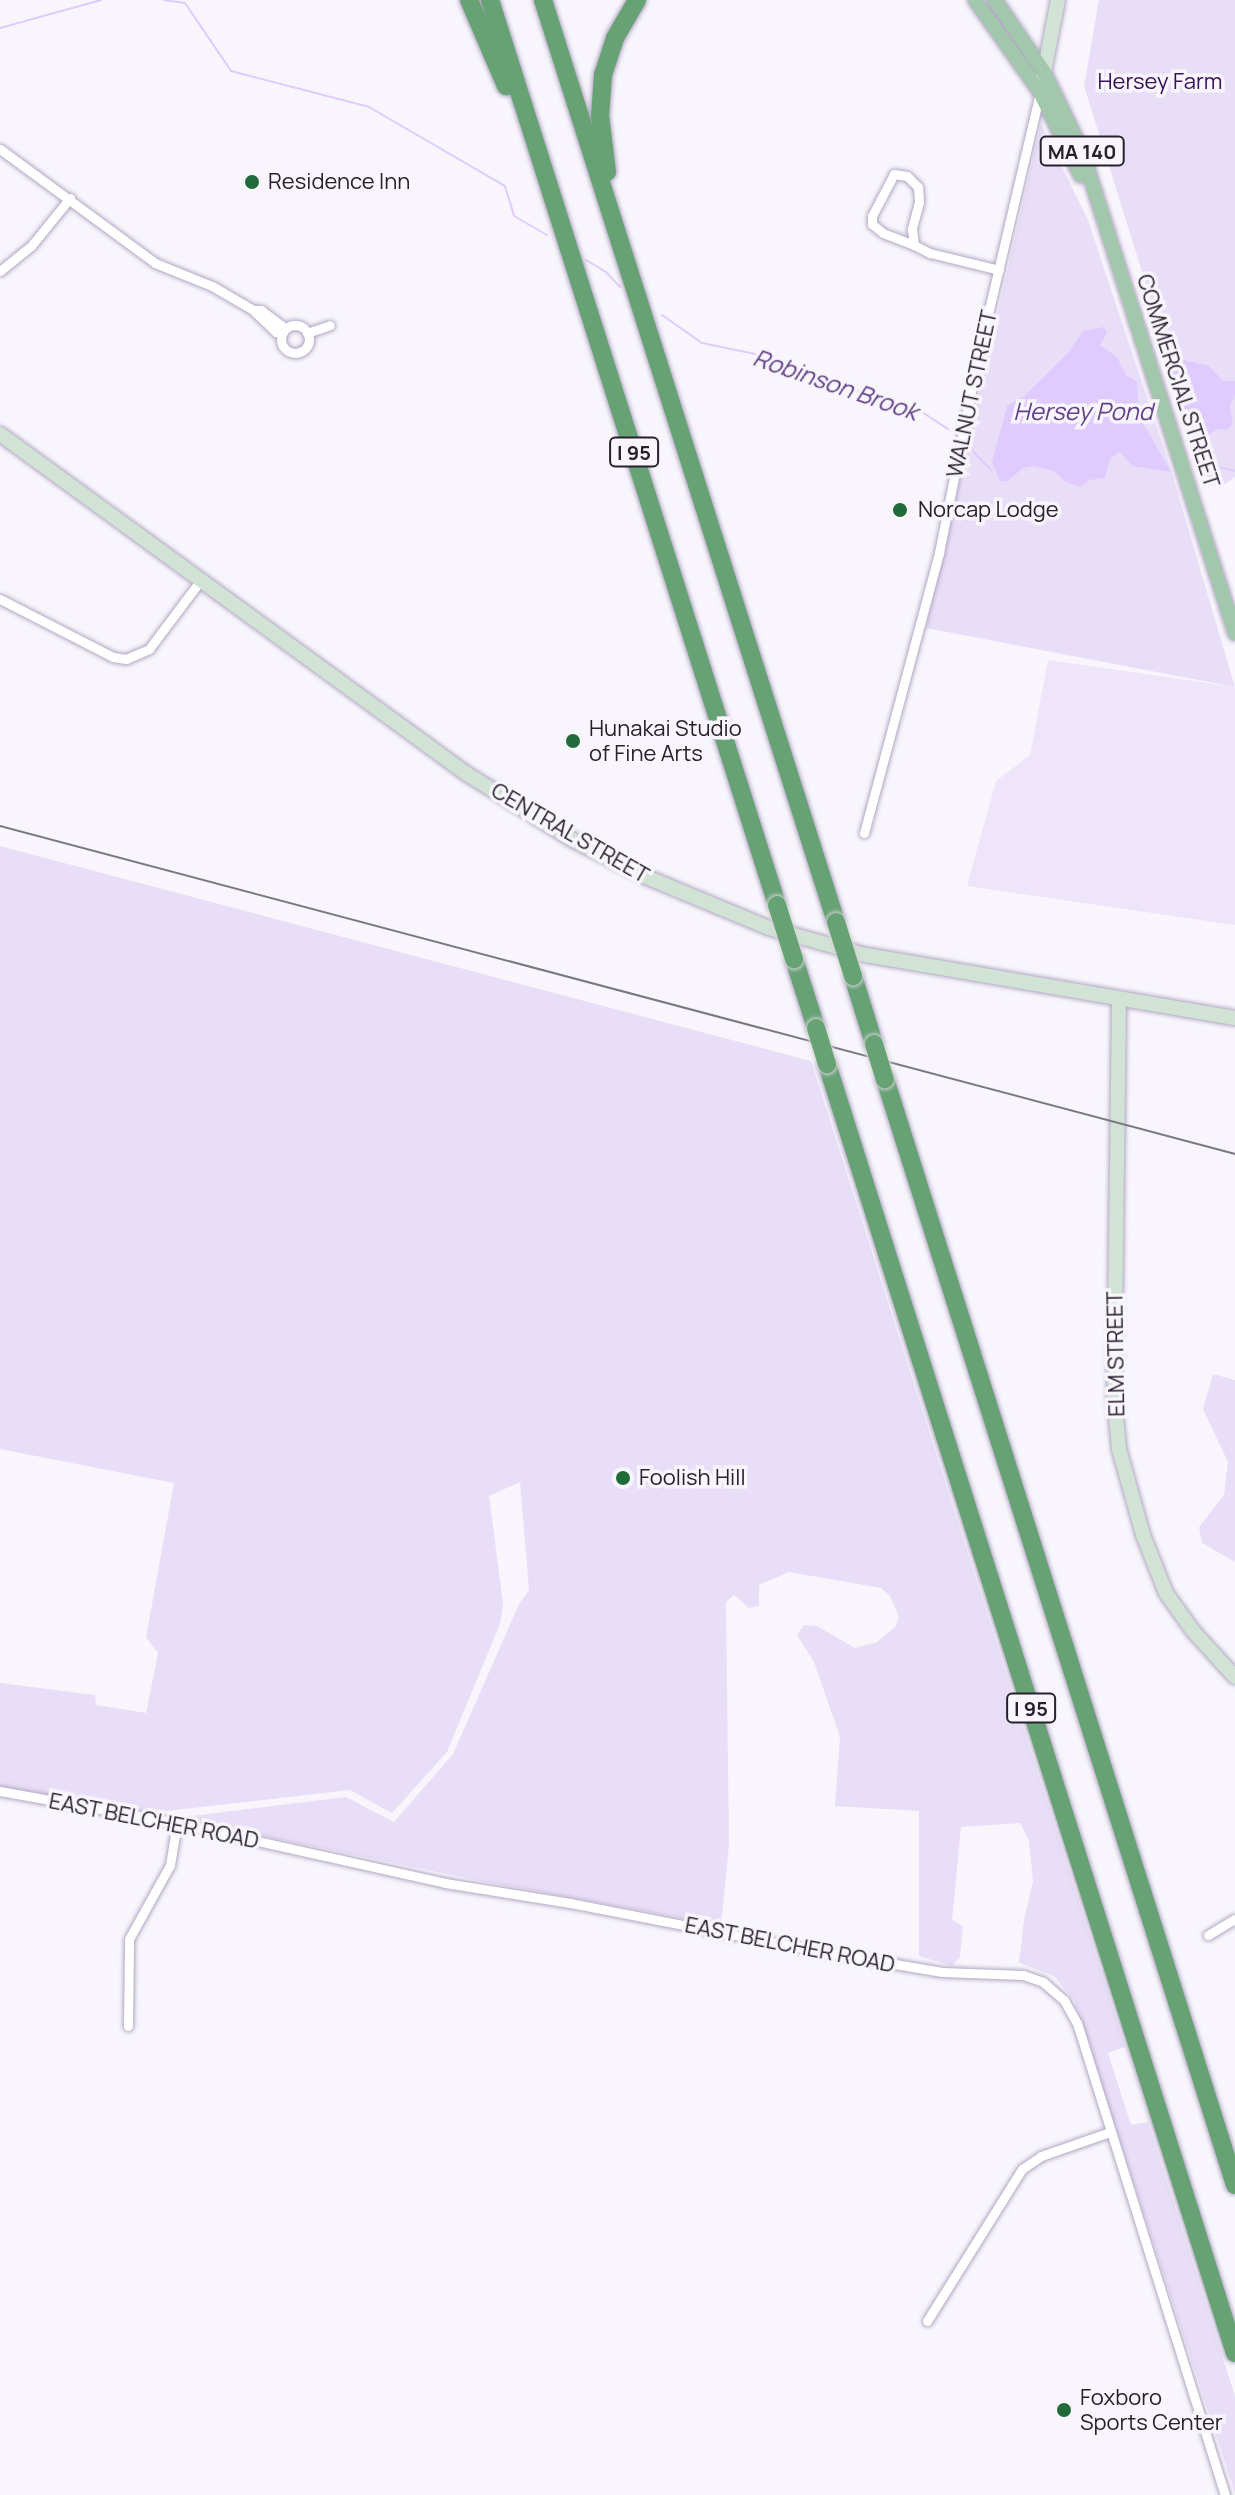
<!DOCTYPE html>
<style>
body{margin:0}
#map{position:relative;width:1235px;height:2495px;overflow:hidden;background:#f8f6fc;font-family:Manrope,sans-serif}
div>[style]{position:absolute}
.built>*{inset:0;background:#eee5fb}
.green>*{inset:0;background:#e9def8}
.water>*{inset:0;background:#e0cbff}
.stream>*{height:2px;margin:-1px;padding:0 1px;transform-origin:1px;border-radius:1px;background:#e0cbff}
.roads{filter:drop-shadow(0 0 2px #b3a7c4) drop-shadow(0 0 2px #b3a7c4)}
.street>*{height:9px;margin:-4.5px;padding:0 4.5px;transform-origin:4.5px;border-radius:4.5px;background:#fff}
.street>.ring{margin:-4.5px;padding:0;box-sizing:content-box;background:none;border:9px solid #fff;border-radius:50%}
.secondary>*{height:14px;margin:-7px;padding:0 7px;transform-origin:7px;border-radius:7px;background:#d1e3d5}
.primary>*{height:14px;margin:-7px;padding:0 7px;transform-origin:7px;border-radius:7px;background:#a3c7ac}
.highway>*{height:18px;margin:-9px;padding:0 9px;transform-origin:9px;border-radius:9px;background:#66a274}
.rail>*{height:2px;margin:-1px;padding:0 1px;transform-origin:1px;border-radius:1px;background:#7b7881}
.bridges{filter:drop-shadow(0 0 2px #d4d3d5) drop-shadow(0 0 2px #d4d3d5)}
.highway-bridge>*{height:18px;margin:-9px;padding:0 9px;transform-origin:9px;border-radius:9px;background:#66a274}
.dots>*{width:22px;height:22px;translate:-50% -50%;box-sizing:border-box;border:4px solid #f8f6fc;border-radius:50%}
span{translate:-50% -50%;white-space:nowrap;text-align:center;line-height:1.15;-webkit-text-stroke:7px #f8f6fc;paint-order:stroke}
.shield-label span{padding:2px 6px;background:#f8f6fc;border:2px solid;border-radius:6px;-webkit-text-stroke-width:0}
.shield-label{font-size:20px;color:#26212c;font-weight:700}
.park-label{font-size:22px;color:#371059}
.poi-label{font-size:22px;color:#26212c}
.left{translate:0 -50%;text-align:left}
.street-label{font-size:22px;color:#26212c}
.water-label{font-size:24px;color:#623f89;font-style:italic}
</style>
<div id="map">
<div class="built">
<div style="clip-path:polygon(1048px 660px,1235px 687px,1235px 925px,967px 886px,996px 781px,1030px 755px)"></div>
</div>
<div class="green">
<div style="clip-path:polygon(1099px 0,1235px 0,1235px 477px,1222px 486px,1211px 485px,1211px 474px,1216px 471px,1214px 463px,1198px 451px,1084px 86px)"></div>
<div style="clip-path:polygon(1041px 124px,1088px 220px,1171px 470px,1235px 687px,926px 628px)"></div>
<div style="clip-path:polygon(0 846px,811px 1061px,1125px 2047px,1108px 2053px,1131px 2125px,1148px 2122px,1235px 2396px,1235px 2493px,1074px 2000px,1054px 1976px,1019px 1963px,1024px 1920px,1033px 1881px,1029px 1841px,1020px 1823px,961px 1827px,952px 1920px,963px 1926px,960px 1957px,952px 1966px,919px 1956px,919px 1811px,835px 1806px,840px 1737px,814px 1662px,797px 1635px,804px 1625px,817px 1626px,855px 1648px,877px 1642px,895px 1627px,899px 1617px,890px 1596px,881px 1588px,789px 1572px,759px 1585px,759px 1606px,749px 1608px,734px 1595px,726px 1602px,729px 1845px,721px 1925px,486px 1882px,176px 1818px,346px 1797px,394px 1822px,453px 1754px,519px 1604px,529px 1590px,520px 1482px,489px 1496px,503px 1603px,500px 1624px,447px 1752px,392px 1813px,350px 1790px,149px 1813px,0 1787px,0 1683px,95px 1695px,96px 1705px,146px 1713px,158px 1653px,146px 1637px,174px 1483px,0 1449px)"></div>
<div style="clip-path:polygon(1213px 1374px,1235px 1380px,1235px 1562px,1202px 1543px,1199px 1527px,1224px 1495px,1228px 1462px,1203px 1409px)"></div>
</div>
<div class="water">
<div style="clip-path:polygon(1104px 327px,1107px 333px,1100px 345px,1117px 357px,1126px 375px,1137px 382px,1139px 416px,1171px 472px,1132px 466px,1120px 452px,1110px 459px,1105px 478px,1089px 480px,1081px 487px,1067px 483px,1054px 471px,1034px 466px,1023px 468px,1008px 481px,1000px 481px,992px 462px,1007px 406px,1024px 396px,1069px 352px,1083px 331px)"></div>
<div style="clip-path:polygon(1176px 358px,1209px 366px,1223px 381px,1235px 381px,1235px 395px,1230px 406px,1233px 423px,1227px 430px,1217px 429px,1206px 437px,1202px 429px,1194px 428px,1207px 457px,1215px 465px,1211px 485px,1200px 481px,1203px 470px,1168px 364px)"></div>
</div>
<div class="stream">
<div style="left:164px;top:0;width:21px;rotate:8deg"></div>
<div style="left:185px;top:3px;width:82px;rotate:55.9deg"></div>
<div style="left:231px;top:71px;width:143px;rotate:14.6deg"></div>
<div style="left:369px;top:107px;width:157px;rotate:30.2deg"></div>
<div style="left:505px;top:186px;width:31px;rotate:73deg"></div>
<div style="left:514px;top:216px;width:38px;rotate:30deg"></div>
<div style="left:0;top:28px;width:105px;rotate:-15.5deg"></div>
<div style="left:586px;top:260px;width:23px;rotate:31deg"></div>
<div style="left:606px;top:272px;width:21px;rotate:47deg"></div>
<div style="left:662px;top:315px;width:49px;rotate:35deg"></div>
<div style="left:702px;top:343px;width:75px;rotate:11.6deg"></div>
<div style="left:775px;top:358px;width:70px;rotate:22.6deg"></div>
<div style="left:840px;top:385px;width:79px;rotate:16.8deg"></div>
<div style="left:916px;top:408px;width:53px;rotate:33.4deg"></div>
<div style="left:964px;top:442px;width:40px;rotate:46deg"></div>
<div style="left:1214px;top:466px;width:22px;rotate:13deg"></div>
</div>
<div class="roads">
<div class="street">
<div style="left:0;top:149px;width:192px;rotate:36.3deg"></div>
<div style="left:155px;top:263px;width:61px;rotate:22deg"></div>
<div style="left:212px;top:286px;width:48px;rotate:30.3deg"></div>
<div style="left:253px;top:310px;width:8px"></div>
<div style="left:261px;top:310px;width:25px;rotate:37deg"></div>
<div style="left:281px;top:325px;width:5px;rotate:90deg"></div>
<div style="left:914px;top:245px;width:33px;rotate:-159deg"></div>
<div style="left:883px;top:233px;width:14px;rotate:-141deg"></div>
<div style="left:872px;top:224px;width:8px;rotate:-90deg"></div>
<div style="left:872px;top:216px;width:47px;rotate:-62.4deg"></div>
<div style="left:894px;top:174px;width:13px;rotate:9deg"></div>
<div style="left:907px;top:176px;width:16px;rotate:45deg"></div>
<div style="left:918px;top:187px;width:15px;rotate:86deg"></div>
<div style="left:919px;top:202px;width:28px;rotate:105deg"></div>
<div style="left:912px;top:229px;width:16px;rotate:83deg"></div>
<div style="left:914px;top:245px;width:18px;rotate:27deg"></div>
<div style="left:930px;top:253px;width:71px;rotate:13.8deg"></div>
<div style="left:0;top:271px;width:40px;rotate:-39deg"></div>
<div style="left:31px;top:246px;width:62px;rotate:-50.9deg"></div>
<div style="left:253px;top:310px;width:32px;rotate:44deg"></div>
<div style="left:276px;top:332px;width:7px"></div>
<div class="ring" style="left:281px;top:325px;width:19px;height:19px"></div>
<div style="left:307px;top:333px;width:24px;rotate:-19deg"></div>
<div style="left:0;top:599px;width:127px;rotate:27.2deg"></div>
<div style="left:113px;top:657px;width:13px;rotate:9deg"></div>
<div style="left:126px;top:659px;width:25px;rotate:-23deg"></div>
<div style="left:149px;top:649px;width:85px;rotate:-53.1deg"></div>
<div style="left:864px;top:833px;width:290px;rotate:-75deg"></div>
<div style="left:939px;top:553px;width:196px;rotate:-78.8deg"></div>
<div style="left:977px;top:361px;width:275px;rotate:-76.8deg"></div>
<div style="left:0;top:1791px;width:180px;rotate:10.2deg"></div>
<div style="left:177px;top:1823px;width:275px;rotate:12.6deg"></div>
<div style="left:445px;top:1883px;width:127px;rotate:9.1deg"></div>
<div style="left:570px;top:1903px;width:253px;rotate:11deg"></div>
<div style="left:818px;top:1951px;width:126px;rotate:9.6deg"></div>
<div style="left:942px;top:1972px;width:81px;rotate:2.1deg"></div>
<div style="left:1023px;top:1975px;width:21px;rotate:19deg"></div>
<div style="left:1043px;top:1982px;width:28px;rotate:41deg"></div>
<div style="left:1064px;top:2000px;width:26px;rotate:61deg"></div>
<div style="left:1077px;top:2023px;width:495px;rotate:72.6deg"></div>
<div style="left:1208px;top:1935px;width:31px;rotate:-31deg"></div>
<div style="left:128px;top:2026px;width:87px;rotate:-89.3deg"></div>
<div style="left:129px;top:1939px;width:85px;rotate:-61deg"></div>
<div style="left:170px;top:1865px;width:43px;rotate:-80.5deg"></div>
<div style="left:927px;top:2321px;width:179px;rotate:-58deg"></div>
<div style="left:1022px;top:2169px;width:23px;rotate:-34deg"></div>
<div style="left:1041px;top:2156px;width:73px;rotate:-19.2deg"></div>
</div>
<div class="secondary">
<div style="left:1042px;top:82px;width:84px;rotate:-79deg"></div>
<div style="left:0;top:434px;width:578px;rotate:36.06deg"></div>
<div style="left:467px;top:774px;width:123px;rotate:32deg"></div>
<div style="left:571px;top:839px;width:82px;rotate:26.9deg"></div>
<div style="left:644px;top:876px;width:135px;rotate:22.6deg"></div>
<div style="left:769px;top:928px;width:101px;rotate:15.6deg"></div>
<div style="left:866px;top:955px;width:374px;rotate:9.7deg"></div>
<div style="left:1119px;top:999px;width:396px;rotate:90.7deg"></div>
<div style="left:1114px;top:1395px;width:54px;rotate:84.7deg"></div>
<div style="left:1119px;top:1449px;width:89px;rotate:74.4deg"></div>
<div style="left:1143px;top:1535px;width:62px;rotate:68.4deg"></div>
<div style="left:1166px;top:1593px;width:47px;rotate:54.6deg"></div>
<div style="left:1193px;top:1631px;width:62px;rotate:47.6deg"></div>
</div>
<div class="primary">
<div style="left:975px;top:0;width:113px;rotate:54.8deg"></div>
<div style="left:1040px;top:92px;width:93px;rotate:64deg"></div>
<div style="left:995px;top:0;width:87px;rotate:55.8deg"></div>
<div style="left:1044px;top:72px;width:88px;rotate:64.3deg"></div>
<div style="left:1082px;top:151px;width:506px;rotate:72.39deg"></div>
</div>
<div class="highway">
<div style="left:469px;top:0;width:94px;rotate:66.7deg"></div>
<div style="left:490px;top:0;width:949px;rotate:72.4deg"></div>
<div style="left:543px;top:0;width:967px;rotate:72.37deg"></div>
<div style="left:607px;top:172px;width:56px;rotate:-97.1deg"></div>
<div style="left:600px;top:116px;width:41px;rotate:-85.8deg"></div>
<div style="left:603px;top:75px;width:39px;rotate:-72deg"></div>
<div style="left:615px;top:38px;width:44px;rotate:-59.9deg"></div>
<div style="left:794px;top:959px;width:72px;rotate:72.3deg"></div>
<div style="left:853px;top:976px;width:71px;rotate:72.8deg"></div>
<div style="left:827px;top:1064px;width:1352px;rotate:72.44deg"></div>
<div style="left:885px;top:1079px;width:1160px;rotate:72.44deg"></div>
</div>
</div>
<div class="rail">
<div style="left:0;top:826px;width:1278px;rotate:14.87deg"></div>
</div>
<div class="bridges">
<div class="highway-bridge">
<div style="left:777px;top:905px;width:57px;rotate:72.5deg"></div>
<div style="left:836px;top:922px;width:57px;rotate:72.5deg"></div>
<div style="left:816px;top:1028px;width:38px;rotate:73deg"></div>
<div style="left:874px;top:1044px;width:37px;rotate:73deg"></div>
</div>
</div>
<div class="dots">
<div style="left:252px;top:182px;background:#206b39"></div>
<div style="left:900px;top:510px;background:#206b39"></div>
<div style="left:573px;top:741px;background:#206b39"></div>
<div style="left:623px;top:1478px;background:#206b39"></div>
<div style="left:1064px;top:2410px;background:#206b39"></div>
</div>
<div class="shield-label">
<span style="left:1082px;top:151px">MA 140</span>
<span style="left:634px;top:452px">I 95</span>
<span style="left:1031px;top:1708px">I 95</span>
</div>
<div class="park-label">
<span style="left:1160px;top:82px">Hersey Farm</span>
</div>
<div class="poi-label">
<span class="left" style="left:268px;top:182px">Residence Inn</span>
<span class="left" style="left:918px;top:510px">Norcap Lodge</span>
<span class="left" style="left:589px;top:741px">Hunakai Studio<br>of Fine Arts</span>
<span class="left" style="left:639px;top:1478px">Foolish Hill</span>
<span class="left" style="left:1080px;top:2410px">Foxboro<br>Sports Center</span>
</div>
<div class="street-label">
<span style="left:1178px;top:381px;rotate:72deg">COMMERCIAL STREET</span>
<span style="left:972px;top:394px;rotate:-78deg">WALNUT STREET</span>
<span style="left:570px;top:833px;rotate:30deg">CENTRAL STREET</span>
<span style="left:1116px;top:1354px;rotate:-91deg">ELM STREET</span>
<span style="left:154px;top:1821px;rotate:11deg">EAST BELCHER ROAD</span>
<span style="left:790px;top:1945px;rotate:11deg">EAST BELCHER ROAD</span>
</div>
<div class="water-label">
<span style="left:836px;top:384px;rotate:19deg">Robinson Brook</span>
<span style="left:1083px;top:411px">Hersey Pond</span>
</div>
</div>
